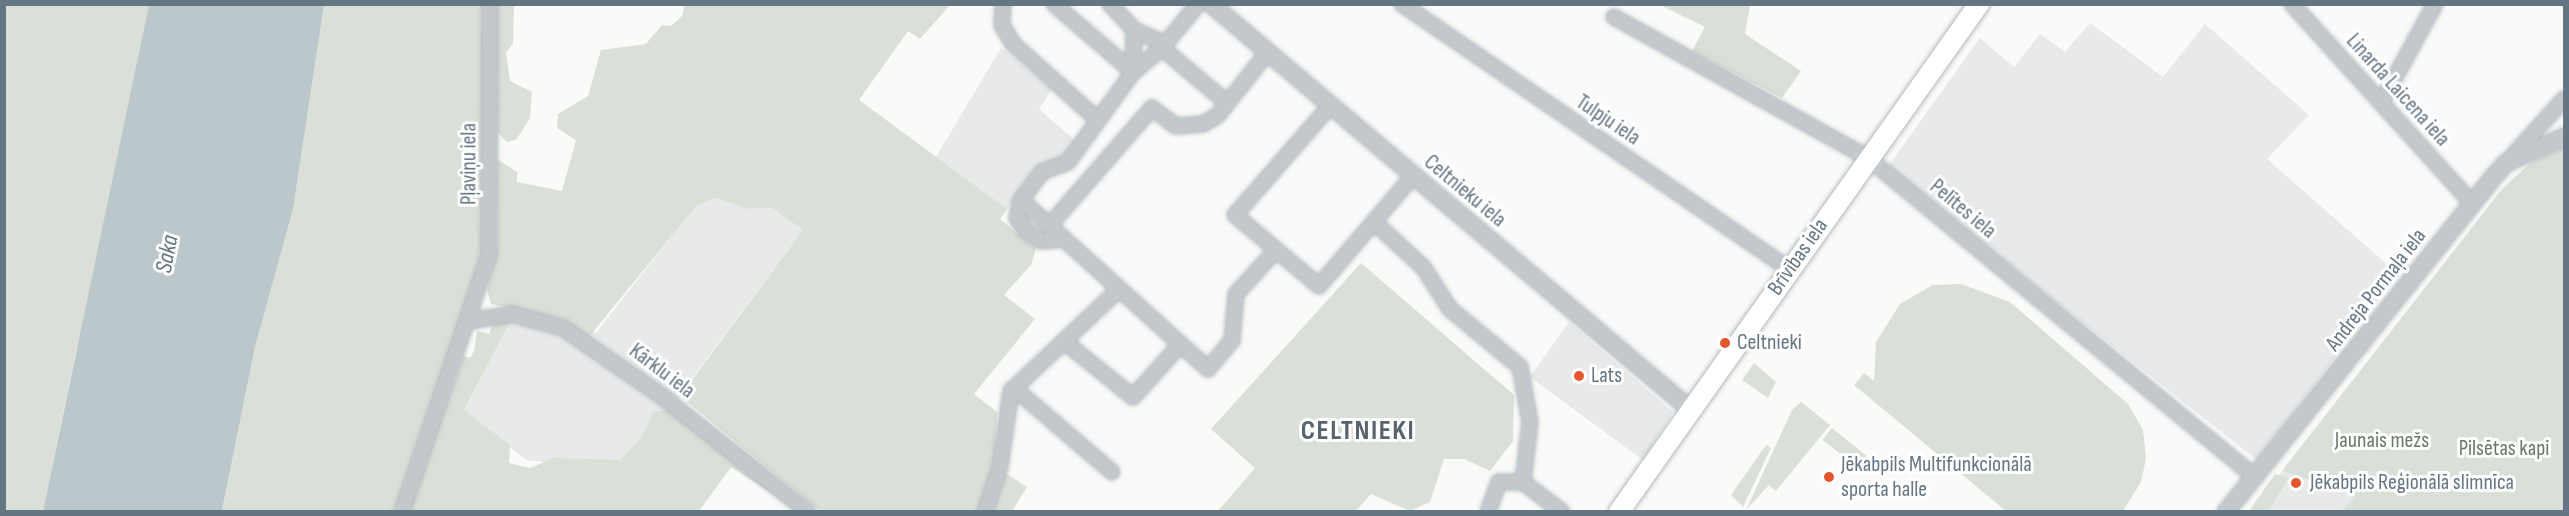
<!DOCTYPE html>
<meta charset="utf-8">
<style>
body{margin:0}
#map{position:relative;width:2569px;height:516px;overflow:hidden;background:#fafaf8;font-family:"Sofia Sans Condensed",sans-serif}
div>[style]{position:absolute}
.built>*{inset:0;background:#e8e9e9}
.green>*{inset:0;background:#dadfd7;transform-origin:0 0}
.water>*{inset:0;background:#bbc7cb}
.roads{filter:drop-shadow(0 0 2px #b3babf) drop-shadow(0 0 2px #b3babf)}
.minor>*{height:14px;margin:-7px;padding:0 7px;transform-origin:7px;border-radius:7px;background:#c3c8cc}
.tertiary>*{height:16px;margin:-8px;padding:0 8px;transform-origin:8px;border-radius:8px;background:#c3c8cc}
.secondary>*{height:20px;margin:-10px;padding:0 10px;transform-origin:10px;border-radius:10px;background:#fff}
.dots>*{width:16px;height:16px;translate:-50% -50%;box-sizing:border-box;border:3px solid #fff;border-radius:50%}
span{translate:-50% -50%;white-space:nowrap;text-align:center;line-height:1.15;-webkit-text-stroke:6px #fff;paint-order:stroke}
.street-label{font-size:22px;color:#657683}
.poi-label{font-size:22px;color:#657683}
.left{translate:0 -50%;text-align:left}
.park-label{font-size:22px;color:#687a64}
.water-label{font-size:24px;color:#60757c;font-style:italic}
.district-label{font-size:28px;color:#57646e;font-weight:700;letter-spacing:1.5px}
.frame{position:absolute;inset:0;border:6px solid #657683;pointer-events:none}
</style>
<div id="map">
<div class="built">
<div style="clip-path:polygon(2090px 23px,2163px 77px,2205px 24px,2309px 115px,2267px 159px,2398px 274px,2257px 460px,1887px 168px,1980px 38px,2014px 67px,2040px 34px,2065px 52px)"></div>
<div style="clip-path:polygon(1001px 48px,1052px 90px,1039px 109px,1078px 143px,1007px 209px,936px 157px)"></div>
<div style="clip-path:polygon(716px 198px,749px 209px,772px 208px,803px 230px,687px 385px,633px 472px,526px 460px,464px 411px,529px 284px,596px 333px,695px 206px)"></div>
<div style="clip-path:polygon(1569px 322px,1673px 412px,1643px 460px,1530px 377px)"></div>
<div style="clip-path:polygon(2282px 471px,2355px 495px,2342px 511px,2253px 512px)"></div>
</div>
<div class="green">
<div style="clip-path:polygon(4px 5px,197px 5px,76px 351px,43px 511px,5px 511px)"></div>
<div style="clip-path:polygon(324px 5px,486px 5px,484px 261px,398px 511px,222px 512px,255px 347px,293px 208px)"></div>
<div style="clip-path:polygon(496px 5px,514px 5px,513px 43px,506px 53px,510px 81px,532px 92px,530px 118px,516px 140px,507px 142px,497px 132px)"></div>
<div style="clip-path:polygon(685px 5px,950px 5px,920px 39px,908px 31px,859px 100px,1007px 209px,1000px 219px,1036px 249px,1031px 265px,1004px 295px,1035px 319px,974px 394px,997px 412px,994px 466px,979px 511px,820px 511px,680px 396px,803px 230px,772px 208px,749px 209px,716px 198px,696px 206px,588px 338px,551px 316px,491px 304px,487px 290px,497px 244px,497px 159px,517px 172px,517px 182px,562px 191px,576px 140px,557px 128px,558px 114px,588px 96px,601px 50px,646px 44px,662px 25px,671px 26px,682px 16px)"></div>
<div style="clip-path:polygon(1660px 5px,1750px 5px,1745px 34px,1801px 71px,1782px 98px,1692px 51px,1705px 27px)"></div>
<div style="clip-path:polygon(2564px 146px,2564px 511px,2342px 511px,2355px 495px,2282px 471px,2502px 189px,2529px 164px)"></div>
<div style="clip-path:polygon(1361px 263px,1514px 395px,1513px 441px,1490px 471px,1464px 459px,1444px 459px,1430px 502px,1410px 511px,1371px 494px,1356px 511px,1218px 511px,1255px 468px,1211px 429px)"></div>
<div style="clip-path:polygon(1961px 284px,2010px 302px,2128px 404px,2143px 430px,2146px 458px,2141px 482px,2123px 511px,2006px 511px,1854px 385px,1864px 373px,1874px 381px,1876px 342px,1900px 304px,1933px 285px)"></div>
<div style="clip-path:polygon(512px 318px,464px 410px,510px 445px,509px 463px,530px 468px,554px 458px,620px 460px,642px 437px,653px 412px,670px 410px,799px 511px,731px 467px,699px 511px,407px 512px,464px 356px,470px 358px,474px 351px,477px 331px,489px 334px,494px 322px)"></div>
<div style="clip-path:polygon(1754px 363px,1776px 382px,1768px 398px,1742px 380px)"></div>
<div style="clip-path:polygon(1801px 402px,1830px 425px,1776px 491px,1769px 485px,1746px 510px,1792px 410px)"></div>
<div style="left:1832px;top:428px;width:44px;height:15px;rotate:39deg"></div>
<div style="clip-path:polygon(1766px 445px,1771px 448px,1743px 507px,1731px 495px)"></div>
<div style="clip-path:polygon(1004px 472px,1027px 487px,1012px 511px,990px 512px)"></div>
<div style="clip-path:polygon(2275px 474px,2289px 478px,2268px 511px,2249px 511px)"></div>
</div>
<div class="water">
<div style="clip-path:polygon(149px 5px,324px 5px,293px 209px,255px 347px,222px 511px,43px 511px)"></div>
</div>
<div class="roads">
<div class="minor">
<div style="left:1003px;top:4px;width:21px;rotate:93deg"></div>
<div style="left:1002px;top:25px;width:22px;rotate:60deg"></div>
<div style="left:1013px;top:44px;width:114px;rotate:41.8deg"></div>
<div style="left:1054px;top:4px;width:104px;rotate:40.7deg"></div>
<div style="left:1133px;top:72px;width:42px;rotate:-88.6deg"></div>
<div style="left:1110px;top:4px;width:35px;rotate:47deg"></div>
<div style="left:1134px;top:30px;width:35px;rotate:24deg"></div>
<div style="left:1198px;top:4px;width:57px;rotate:129.3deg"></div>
<div style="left:1162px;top:48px;width:38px;rotate:140deg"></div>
<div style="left:1133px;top:72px;width:111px;rotate:125.8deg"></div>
<div style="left:1068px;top:162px;width:28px;rotate:159deg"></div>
<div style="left:1042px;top:172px;width:35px;rotate:127deg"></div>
<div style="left:1021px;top:200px;width:252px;rotate:42.1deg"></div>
<div style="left:1208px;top:369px;width:38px;rotate:-50deg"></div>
<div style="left:1232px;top:340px;width:46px;rotate:-85deg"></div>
<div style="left:1236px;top:294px;width:59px;rotate:-47.7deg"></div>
<div style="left:1402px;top:4px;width:469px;rotate:34.4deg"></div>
<div style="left:2292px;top:4px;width:270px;rotate:47.9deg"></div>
<div style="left:1614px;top:17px;width:291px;rotate:29deg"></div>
<div style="left:1868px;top:158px;width:502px;rotate:39.5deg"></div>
<div style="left:1162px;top:48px;width:85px;rotate:40.2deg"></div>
<div style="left:2381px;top:103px;width:113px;rotate:-61.4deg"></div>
<div style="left:1329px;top:107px;width:143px;rotate:131deg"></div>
<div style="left:1235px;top:215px;width:110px;rotate:40.2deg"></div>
<div style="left:1319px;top:286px;width:145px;rotate:-49.5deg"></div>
<div style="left:2509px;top:160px;width:82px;rotate:-48deg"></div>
<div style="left:1021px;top:200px;width:18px;rotate:103deg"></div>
<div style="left:1017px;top:218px;width:14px;rotate:56deg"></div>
<div style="left:1025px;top:230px;width:19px;rotate:35deg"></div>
<div style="left:1041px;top:241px;width:22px;rotate:-5deg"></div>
<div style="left:1374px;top:222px;width:67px;rotate:42.6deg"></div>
<div style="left:1423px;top:267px;width:50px;rotate:57.3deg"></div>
<div style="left:1450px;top:309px;width:91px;rotate:39.6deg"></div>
<div style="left:1520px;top:367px;width:56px;rotate:79.7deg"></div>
<div style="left:1530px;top:422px;width:60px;rotate:96.7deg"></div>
<div style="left:1523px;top:482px;width:49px;rotate:37.6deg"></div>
<div style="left:1049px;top:226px;width:157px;rotate:-48.9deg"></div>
<div style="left:1152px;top:108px;width:30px;rotate:37deg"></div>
<div style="left:1176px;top:126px;width:27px;rotate:-4deg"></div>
<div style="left:1203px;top:124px;width:17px;rotate:-31deg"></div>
<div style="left:1218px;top:115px;width:79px;rotate:-51.7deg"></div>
<div style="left:470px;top:321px;width:43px;rotate:-9.5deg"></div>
<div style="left:512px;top:314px;width:53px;rotate:15.4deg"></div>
<div style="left:563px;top:328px;width:121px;rotate:34.6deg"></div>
<div style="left:663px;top:397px;width:185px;rotate:38.4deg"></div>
<div style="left:1066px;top:343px;width:86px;rotate:38.9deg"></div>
<div style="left:1133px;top:397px;width:70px;rotate:-47.9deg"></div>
<div style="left:1014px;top:388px;width:129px;rotate:40.6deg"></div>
<div style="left:402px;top:512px;width:271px;rotate:-71.3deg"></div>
<div style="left:489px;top:255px;width:251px;rotate:-89.8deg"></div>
<div style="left:985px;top:512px;width:47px;rotate:-71.6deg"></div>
<div style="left:1000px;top:467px;width:77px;rotate:-81.8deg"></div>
<div style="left:1011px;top:391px;width:147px;rotate:-43.3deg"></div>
<div style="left:1488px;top:512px;width:32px;rotate:-70deg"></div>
<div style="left:1499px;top:482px;width:24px"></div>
</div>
<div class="tertiary">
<div style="left:1211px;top:4px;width:629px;rotate:40.23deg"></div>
<div style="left:2226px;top:512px;width:434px;rotate:-51.4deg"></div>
<div style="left:2497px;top:173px;width:13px;rotate:-48deg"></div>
<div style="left:2506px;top:163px;width:64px;rotate:-24.1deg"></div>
</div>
<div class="secondary">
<div style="left:1619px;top:512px;width:623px;rotate:-54.68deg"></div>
</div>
</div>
<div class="dots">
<div style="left:1725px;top:343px;background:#e4572e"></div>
<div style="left:1579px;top:376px;background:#e4572e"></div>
<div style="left:1829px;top:477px;background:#e4572e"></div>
<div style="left:2296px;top:483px;background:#e4572e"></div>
</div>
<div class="street-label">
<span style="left:2398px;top:90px;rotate:48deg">Linarda Laicena iela</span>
<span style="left:1608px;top:120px;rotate:34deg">Tulpju iela</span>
<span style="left:469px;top:164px;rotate:-90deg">Pļaviņu iela</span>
<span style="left:1465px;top:191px;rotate:40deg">Celtnieku iela</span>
<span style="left:1963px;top:209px;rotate:40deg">Pelītes iela</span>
<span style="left:1798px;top:257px;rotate:-55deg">Brīvības iela</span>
<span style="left:2376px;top:290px;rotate:-52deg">Andreja Pormaļa iela</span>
<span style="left:662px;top:371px;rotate:37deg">Kārklu iela</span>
</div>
<div class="poi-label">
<span class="left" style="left:1737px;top:343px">Celtnieki</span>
<span class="left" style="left:1591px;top:376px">Lats</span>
<span class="left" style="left:1841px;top:477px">Jēkabpils Multifunkcionālā<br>sporta halle</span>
<span class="left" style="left:2310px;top:483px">Jēkabpils Reģionālā slimnīca</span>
</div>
<div class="park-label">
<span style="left:2382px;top:441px">Jaunais mežs</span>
<span style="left:2504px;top:449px">Pilsētas kapi</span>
</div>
<div class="water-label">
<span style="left:167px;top:254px;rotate:-79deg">Saka</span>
</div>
<div class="district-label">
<span style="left:1358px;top:431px">CELTNIEKI</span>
</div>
<div class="frame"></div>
</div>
